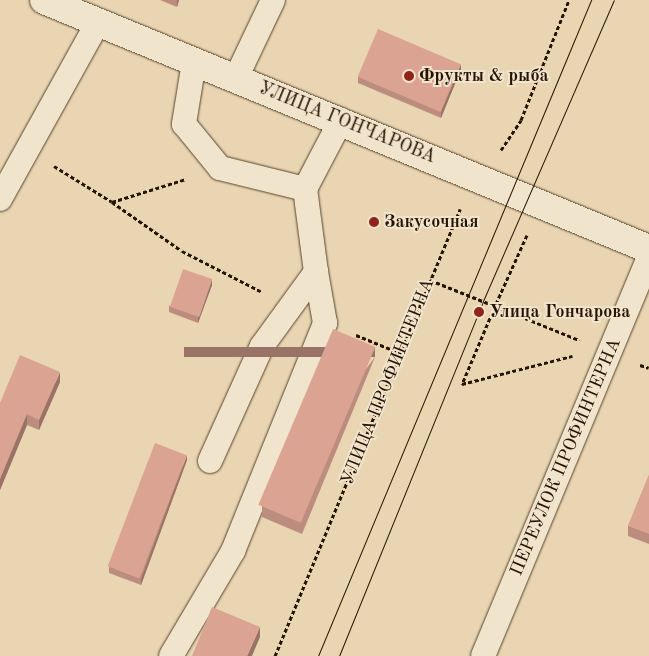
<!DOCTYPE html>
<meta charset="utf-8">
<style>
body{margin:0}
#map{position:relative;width:649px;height:656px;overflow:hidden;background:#e9d5b2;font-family:"Old Standard TT",serif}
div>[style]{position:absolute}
.path>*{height:3px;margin-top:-1.5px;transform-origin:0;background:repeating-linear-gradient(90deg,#261400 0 4px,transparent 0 6.5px)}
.roads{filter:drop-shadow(0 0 1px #57442c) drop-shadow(0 0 1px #57442c)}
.service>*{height:24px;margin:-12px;padding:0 12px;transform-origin:12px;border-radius:12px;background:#f1e4cd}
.minor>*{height:28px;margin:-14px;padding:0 14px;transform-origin:14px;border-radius:14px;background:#f1e4cd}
.tram>*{height:1px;margin:-0.5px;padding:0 0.5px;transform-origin:0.5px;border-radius:0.5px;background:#261400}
.wall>*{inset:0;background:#bc8d7e}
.shaded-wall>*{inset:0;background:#997366;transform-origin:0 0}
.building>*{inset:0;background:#dba492;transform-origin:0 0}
.dots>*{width:14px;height:14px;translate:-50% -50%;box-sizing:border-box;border:2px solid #f1e4cd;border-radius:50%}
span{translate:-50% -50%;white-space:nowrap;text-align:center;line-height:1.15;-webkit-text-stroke:4px #f1e4cd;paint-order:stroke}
.poi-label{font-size:18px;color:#261400;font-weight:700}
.left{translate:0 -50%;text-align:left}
.street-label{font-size:18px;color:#261400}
</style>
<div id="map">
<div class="path">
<div style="left:501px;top:150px;width:36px;rotate:-56deg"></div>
<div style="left:521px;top:120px;width:129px;rotate:-68.2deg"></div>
<div style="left:54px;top:166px;width:68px;rotate:31.8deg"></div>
<div style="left:112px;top:202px;width:77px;rotate:-17.3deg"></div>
<div style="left:112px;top:202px;width:85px;rotate:35deg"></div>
<div style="left:182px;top:251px;width:90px;rotate:27.1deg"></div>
<div style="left:527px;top:235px;width:78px;rotate:114.3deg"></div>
<div style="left:495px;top:306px;width:91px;rotate:22deg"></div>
<div style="left:430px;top:280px;width:70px;rotate:21.8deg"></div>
<div style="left:495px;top:306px;width:85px;rotate:112.9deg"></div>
<div style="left:356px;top:335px;width:48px;rotate:22.2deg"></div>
<div style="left:640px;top:365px;width:9px;rotate:18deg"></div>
<div style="left:462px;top:384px;width:114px;rotate:-14.3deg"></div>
<div style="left:275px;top:656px;width:484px;rotate:-67.5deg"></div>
</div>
<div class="roads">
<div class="service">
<div style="left:194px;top:62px;width:63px;rotate:99.2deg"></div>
<div style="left:184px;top:124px;width:57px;rotate:50.7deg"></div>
<div style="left:220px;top:168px;width:88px;rotate:13.9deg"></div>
<div style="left:305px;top:189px;width:78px;rotate:-62.4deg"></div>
<div style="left:236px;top:78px;width:86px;rotate:-64.6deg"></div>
<div style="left:0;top:199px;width:202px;rotate:-61deg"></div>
<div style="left:210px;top:461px;width:126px;rotate:-65.7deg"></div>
<div style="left:262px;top:346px;width:92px;rotate:-53.9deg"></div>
<div style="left:316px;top:272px;width:84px;rotate:-97.5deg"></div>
<div style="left:171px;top:656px;width:122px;rotate:-59.4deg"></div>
<div style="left:233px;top:551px;width:246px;rotate:-68deg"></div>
<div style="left:325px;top:323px;width:52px;rotate:-100deg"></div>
<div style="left:483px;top:656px;width:432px;rotate:-67.4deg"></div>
</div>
<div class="minor">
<div style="left:44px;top:0;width:654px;rotate:22.37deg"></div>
</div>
</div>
<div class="tram">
<div style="left:318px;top:656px;width:711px;rotate:-67.4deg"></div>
<div style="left:339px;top:656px;width:383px;rotate:-67.9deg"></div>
<div style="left:483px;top:301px;width:328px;rotate:-66.5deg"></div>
</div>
<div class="wall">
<div style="clip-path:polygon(160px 0,179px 0,177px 7px)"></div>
<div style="clip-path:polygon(461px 69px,441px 118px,358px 83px,358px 77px)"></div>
<div style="clip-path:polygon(212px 285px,198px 323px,169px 312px,169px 306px)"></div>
<div style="clip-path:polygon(375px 357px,302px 534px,262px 517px,262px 506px)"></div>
<div style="clip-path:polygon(60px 382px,39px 430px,27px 425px,0 490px,0 403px)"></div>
<div style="clip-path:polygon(187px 460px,141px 585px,109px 573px,109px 567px)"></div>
<div style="clip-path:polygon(649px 475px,649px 544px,628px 536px,628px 526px)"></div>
</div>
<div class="shaded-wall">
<div style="clip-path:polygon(177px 0,179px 0,177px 7px)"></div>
<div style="clip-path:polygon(461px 64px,461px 69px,441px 118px,441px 112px)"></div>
<div style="clip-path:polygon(212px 279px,212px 285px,198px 323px,198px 317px)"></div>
<div style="left:375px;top:347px;width:10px;height:191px;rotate:90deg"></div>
<div style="clip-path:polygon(60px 372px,60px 382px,39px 430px,39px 420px)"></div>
<div style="clip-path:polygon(27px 414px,27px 425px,0 490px,0 479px)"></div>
<div style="clip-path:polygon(187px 455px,187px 460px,141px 585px,141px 579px)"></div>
<div style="clip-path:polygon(260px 627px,260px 637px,252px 656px,247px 656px)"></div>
</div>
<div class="building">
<div style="left:378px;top:29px;width:90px;height:52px;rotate:23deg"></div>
<div style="left:183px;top:269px;width:31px;height:40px;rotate:19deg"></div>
<div style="left:333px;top:329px;width:46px;height:191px;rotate:23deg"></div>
<div style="clip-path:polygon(20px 355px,60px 372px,39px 420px,27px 414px,0 479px,0 403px)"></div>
<div style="left:155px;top:443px;width:34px;height:132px;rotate:21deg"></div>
<div style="clip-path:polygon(649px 475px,649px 534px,628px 526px)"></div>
<div style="clip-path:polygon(212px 607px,260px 627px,247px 656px,192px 656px)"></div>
</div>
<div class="dots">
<div style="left:409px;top:76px;background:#8f2418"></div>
<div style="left:374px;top:222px;background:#8f2418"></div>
<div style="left:479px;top:312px;background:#8f2418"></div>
</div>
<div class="poi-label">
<span class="left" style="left:419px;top:76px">Фрукты &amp; рыба</span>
<span class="left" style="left:384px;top:222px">Закусочная</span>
<span class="left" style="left:489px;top:312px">Улица Гончарова</span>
</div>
<div class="street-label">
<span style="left:347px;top:123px;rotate:22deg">УЛИЦА ГОНЧАРОВА</span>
<span style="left:388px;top:382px;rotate:-68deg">УЛИЦА ПРОФИНТЕРНА</span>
<span style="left:566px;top:457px;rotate:-67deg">ПЕРЕУЛОК ПРОФИНТЕРНА</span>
</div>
</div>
